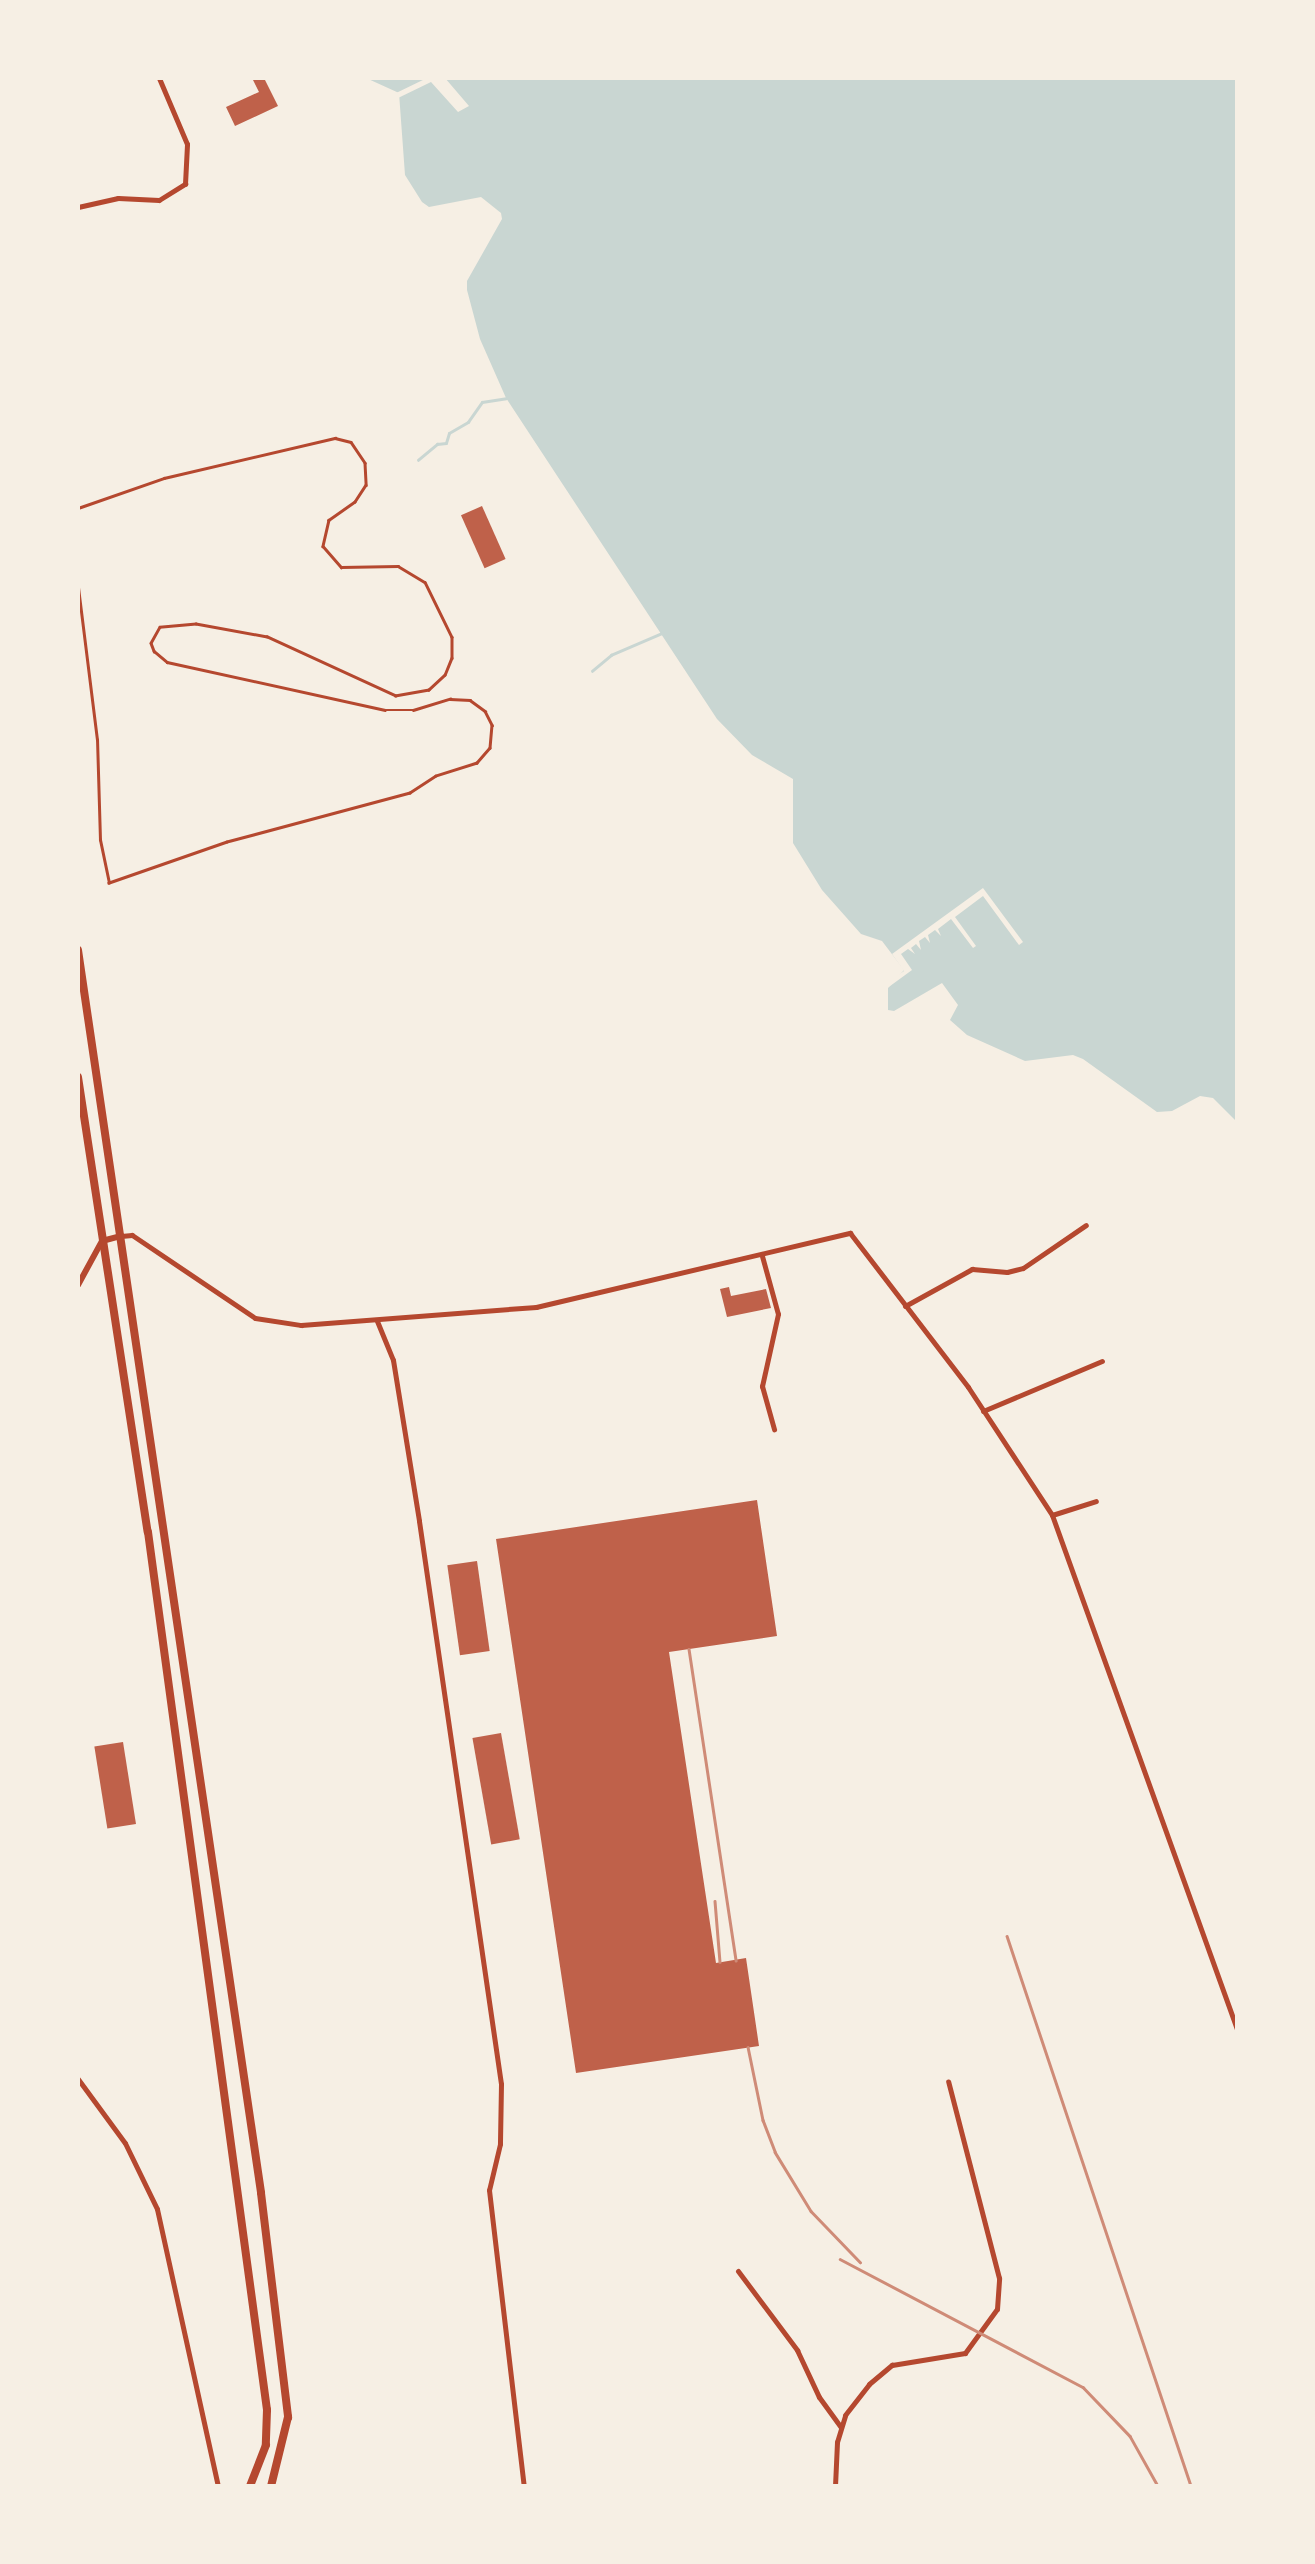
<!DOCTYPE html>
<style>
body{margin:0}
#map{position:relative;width:1315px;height:2564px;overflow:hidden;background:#f6efe4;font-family:Merriweather,serif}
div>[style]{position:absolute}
.water>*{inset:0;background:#c9d6d2}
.pier>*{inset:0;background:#f6efe4}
.stream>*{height:2.5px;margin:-1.25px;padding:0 1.25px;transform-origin:1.25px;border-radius:1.25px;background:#c9d6d2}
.building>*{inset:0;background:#bf614a;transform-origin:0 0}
.path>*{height:2.5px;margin:-1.25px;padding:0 1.25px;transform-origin:1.25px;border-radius:1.25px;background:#b5482f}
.minor>*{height:5px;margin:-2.5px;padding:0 2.5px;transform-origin:2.5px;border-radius:2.5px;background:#b5482f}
.tertiary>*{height:6px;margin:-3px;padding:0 3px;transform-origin:3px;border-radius:3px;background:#b5482f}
.secondary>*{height:8px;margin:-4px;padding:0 4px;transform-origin:4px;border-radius:4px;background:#b5482f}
.rail>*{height:2.5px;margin:-1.25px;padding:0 1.25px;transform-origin:1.25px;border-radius:1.25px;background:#cf8b77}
span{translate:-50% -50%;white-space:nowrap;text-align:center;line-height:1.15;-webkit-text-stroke:9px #f6efe4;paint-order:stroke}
.frame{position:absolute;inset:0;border:80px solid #f6efe4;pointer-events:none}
</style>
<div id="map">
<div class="water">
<div style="clip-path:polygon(366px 78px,1237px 78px,1237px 1122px,1213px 1098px,1200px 1096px,1172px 1111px,1157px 1112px,1083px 1059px,1073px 1055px,1025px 1061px,967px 1035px,950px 1020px,958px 1005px,942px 983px,894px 1011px,888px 1010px,888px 988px,904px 970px,882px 941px,861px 934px,822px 890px,793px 843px,793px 779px,752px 755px,717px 719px,506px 398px,480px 339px,467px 290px,467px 281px,502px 219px,501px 213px,481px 197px,429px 207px,422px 202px,405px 175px,399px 93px)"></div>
</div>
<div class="pier">
<div style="clip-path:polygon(427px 78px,445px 78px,469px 106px,458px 112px,431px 82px,396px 99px,392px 95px)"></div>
<div style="clip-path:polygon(983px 888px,1023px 942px,1019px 945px,983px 896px,955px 917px,976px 946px,973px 948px,951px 919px,938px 929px,941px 936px,935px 930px,928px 935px,930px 943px,925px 937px,919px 941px,921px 950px,916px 944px,911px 948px,915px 954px,908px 949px,901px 954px,912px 970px,886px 989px,883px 986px,904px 971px,892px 954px)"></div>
</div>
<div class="stream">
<div style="left:418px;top:460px;width:25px;rotate:-40deg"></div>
<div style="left:437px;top:444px;width:9px;rotate:-6deg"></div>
<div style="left:446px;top:443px;width:10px;rotate:-73deg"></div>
<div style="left:449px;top:433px;width:22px;rotate:-30deg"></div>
<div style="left:468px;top:422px;width:24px;rotate:-55deg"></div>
<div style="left:482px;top:402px;width:24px;rotate:-9deg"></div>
<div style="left:592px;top:671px;width:25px;rotate:-40deg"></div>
<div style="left:611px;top:655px;width:56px;rotate:-23.3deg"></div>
</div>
<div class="building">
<div style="clip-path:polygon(252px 78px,264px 78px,278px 106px,235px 126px,226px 107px,259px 92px)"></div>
<div style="left:482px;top:506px;width:58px;height:23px;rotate:66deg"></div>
<div style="clip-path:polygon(729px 1287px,731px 1296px,766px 1289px,771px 1308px,727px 1317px,720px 1289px)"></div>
<div style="clip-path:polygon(757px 1500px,777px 1636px,669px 1652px,716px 1963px,746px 1958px,759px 2046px,576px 2073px,496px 1539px)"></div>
<div style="left:477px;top:1561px;width:91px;height:30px;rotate:82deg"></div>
<div style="left:501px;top:1733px;width:108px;height:29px;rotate:80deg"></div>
<div style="left:123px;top:1742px;width:83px;height:29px;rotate:81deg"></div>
</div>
<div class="path">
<div style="left:78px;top:508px;width:91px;rotate:-19.2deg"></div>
<div style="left:164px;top:478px;width:176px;rotate:-13.2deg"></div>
<div style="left:335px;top:438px;width:16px;rotate:14deg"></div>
<div style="left:351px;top:442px;width:25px;rotate:56deg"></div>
<div style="left:365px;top:463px;width:22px;rotate:87deg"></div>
<div style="left:366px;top:485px;width:20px;rotate:123deg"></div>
<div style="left:355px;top:502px;width:32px;rotate:145deg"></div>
<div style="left:329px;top:520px;width:27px;rotate:103deg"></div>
<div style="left:323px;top:546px;width:28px;rotate:49deg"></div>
<div style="left:341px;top:567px;width:57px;rotate:-1deg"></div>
<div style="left:398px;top:566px;width:31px;rotate:31deg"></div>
<div style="left:425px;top:582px;width:61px;rotate:63.9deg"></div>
<div style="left:452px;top:637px;width:21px;rotate:90deg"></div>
<div style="left:452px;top:658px;width:18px;rotate:112deg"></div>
<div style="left:445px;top:675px;width:22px;rotate:137deg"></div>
<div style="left:429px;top:690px;width:34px;rotate:170deg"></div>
<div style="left:396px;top:696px;width:142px;rotate:-155.4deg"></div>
<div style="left:267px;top:637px;width:72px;rotate:-169.6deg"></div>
<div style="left:196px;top:624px;width:36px;rotate:175deg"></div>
<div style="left:160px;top:627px;width:18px;rotate:119deg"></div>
<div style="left:151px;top:643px;width:9px;rotate:69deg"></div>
<div style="left:154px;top:651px;width:17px;rotate:40deg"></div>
<div style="left:167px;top:662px;width:223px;rotate:12.4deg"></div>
<div style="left:385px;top:710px;width:28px"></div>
<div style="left:413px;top:710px;width:39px;rotate:-17deg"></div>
<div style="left:450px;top:699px;width:20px;rotate:3deg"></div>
<div style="left:470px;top:700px;width:19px;rotate:36deg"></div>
<div style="left:485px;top:711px;width:16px;rotate:63deg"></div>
<div style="left:492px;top:725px;width:23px;rotate:95deg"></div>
<div style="left:490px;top:748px;width:20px;rotate:131deg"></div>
<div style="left:477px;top:763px;width:43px;rotate:162.4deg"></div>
<div style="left:436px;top:776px;width:31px;rotate:147deg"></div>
<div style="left:410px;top:793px;width:189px;rotate:165deg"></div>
<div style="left:227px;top:842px;width:125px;rotate:160.8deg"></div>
<div style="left:109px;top:883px;width:44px;rotate:-101.8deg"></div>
<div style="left:100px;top:840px;width:100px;rotate:-91.7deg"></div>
<div style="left:97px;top:740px;width:154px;rotate:-97.1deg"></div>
</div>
<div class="minor">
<div style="left:78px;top:207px;width:41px;rotate:-12.7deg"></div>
<div style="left:118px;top:198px;width:41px;rotate:2.8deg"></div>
<div style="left:159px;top:200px;width:31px;rotate:-32deg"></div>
<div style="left:185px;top:184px;width:40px;rotate:-87.1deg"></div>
<div style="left:187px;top:144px;width:72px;rotate:-113deg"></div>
<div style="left:121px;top:1236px;width:11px;rotate:-5deg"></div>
<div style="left:132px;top:1235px;width:148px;rotate:34deg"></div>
<div style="left:255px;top:1318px;width:47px;rotate:8.7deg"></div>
<div style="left:301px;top:1325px;width:236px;rotate:-4.4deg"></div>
<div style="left:536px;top:1307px;width:323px;rotate:-13.3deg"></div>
<div style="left:850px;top:1233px;width:194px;rotate:52.5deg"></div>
<div style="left:968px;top:1387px;width:153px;rotate:56.7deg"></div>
<div style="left:1052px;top:1515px;width:549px;rotate:70.21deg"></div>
<div style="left:762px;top:1256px;width:60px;rotate:74.6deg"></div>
<div style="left:778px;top:1314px;width:74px;rotate:102.5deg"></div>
<div style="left:762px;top:1386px;width:45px;rotate:74.4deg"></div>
<div style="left:905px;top:1306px;width:77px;rotate:-28.9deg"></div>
<div style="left:972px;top:1269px;width:35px;rotate:5deg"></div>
<div style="left:1007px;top:1272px;width:16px;rotate:-14deg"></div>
<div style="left:1023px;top:1268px;width:76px;rotate:-34.3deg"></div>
<div style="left:377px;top:1321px;width:42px;rotate:67.7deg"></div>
<div style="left:393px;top:1360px;width:163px;rotate:80.8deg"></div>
<div style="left:419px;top:1521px;width:569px;rotate:81.71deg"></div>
<div style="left:501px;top:2084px;width:60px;rotate:91deg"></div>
<div style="left:500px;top:2144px;width:47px;rotate:103.4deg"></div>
<div style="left:489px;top:2190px;width:298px;rotate:83.3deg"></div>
<div style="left:983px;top:1411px;width:129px;rotate:-22.8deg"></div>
<div style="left:1052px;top:1515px;width:46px;rotate:-17.7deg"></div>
<div style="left:78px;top:2079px;width:79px;rotate:53.7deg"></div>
<div style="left:125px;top:2143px;width:73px;rotate:64.1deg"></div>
<div style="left:157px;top:2209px;width:284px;rotate:77.6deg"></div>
<div style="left:738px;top:2271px;width:99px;rotate:53.2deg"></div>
<div style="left:797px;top:2350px;width:52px;rotate:64.9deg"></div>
<div style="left:819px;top:2397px;width:37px;rotate:54deg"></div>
<div style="left:835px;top:2486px;width:44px;rotate:-87.4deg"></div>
<div style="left:837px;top:2442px;width:28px;rotate:-73deg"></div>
<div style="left:845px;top:2415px;width:39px;rotate:-52deg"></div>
<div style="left:869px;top:2384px;width:30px;rotate:-40deg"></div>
<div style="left:892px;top:2365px;width:74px;rotate:-9.3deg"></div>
<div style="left:965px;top:2353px;width:54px;rotate:-54deg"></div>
<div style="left:997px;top:2309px;width:31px;rotate:-86deg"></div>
<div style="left:999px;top:2278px;width:203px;rotate:-104.5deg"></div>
</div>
<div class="tertiary">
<div style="left:78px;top:1285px;width:50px;rotate:-61.4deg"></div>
<div style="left:102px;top:1241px;width:20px;rotate:-15deg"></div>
</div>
<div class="secondary">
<div style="left:78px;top:950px;width:1256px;rotate:81.62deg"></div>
<div style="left:261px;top:2193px;width:226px;rotate:83.1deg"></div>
<div style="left:288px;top:2417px;width:71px;rotate:103.8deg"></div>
<div style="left:78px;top:1077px;width:460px;rotate:81.3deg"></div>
<div style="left:148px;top:1532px;width:886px;rotate:82.28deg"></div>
<div style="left:267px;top:2410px;width:35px;rotate:92deg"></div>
<div style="left:266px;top:2445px;width:44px;rotate:111.3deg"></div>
</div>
<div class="rail">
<div style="left:689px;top:1649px;width:315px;rotate:81.4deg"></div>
<div style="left:715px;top:1901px;width:61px;rotate:85.3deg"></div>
<div style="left:1007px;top:1936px;width:580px;rotate:71.5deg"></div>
<div style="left:748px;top:2047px;width:75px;rotate:78.4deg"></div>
<div style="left:763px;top:2120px;width:34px;rotate:69deg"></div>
<div style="left:775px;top:2152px;width:69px;rotate:58.6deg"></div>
<div style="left:811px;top:2211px;width:71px;rotate:46.1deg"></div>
<div style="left:840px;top:2259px;width:275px;rotate:27.8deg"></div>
<div style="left:1083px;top:2387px;width:68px;rotate:46.2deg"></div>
<div style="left:1130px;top:2436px;width:57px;rotate:60.8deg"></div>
</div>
<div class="frame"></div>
</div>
